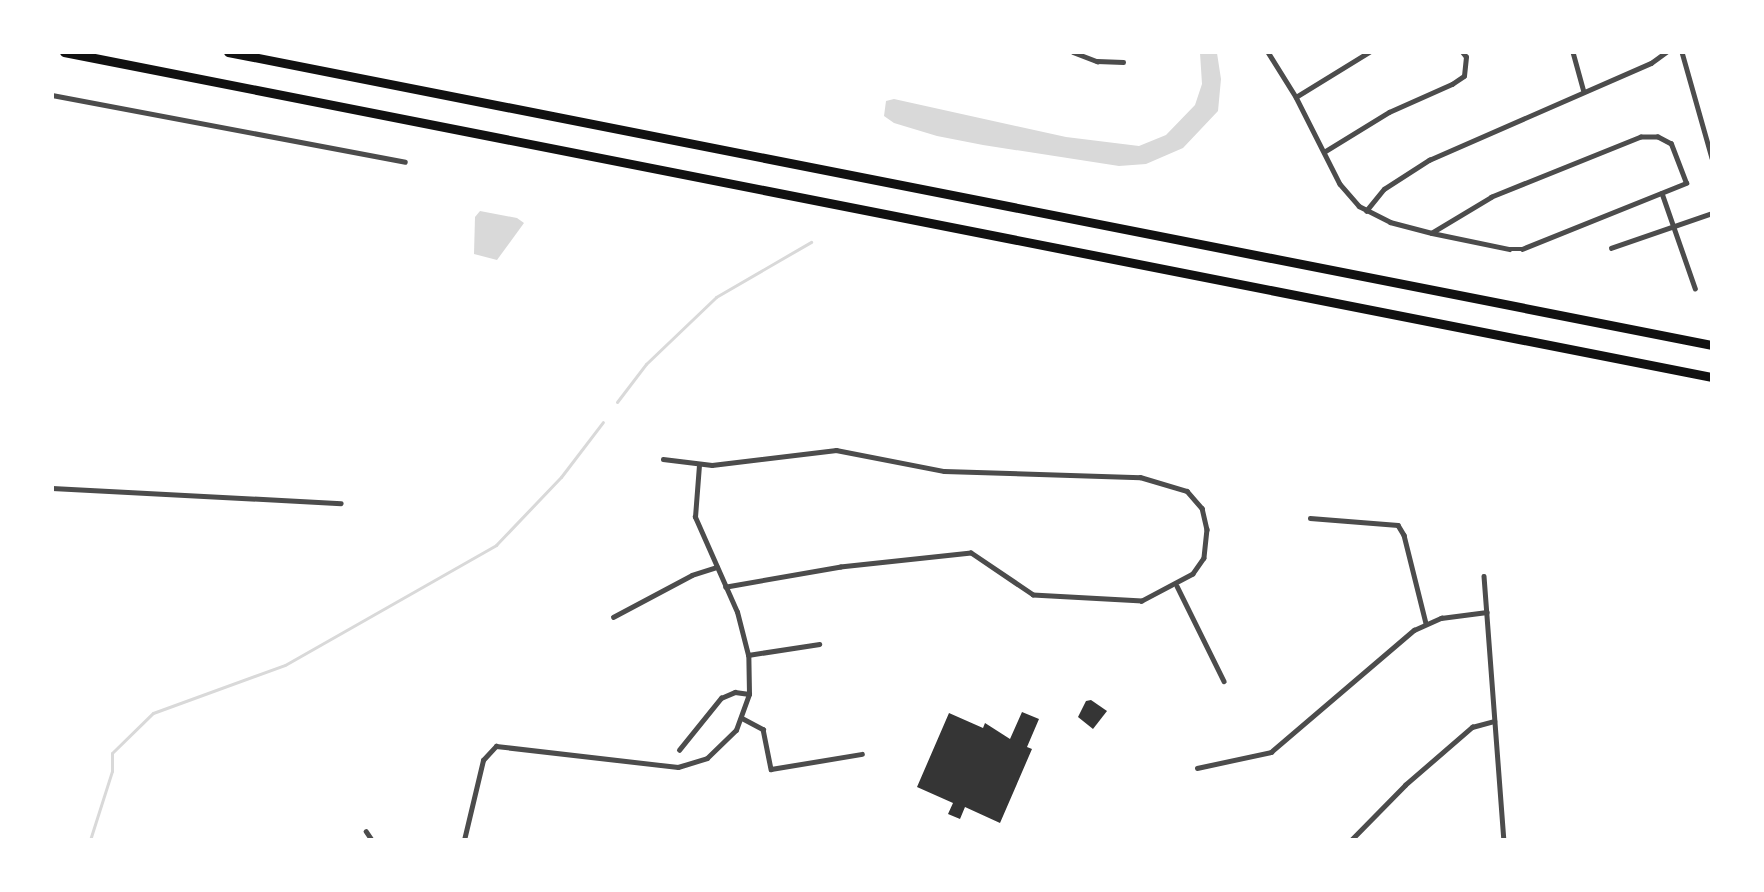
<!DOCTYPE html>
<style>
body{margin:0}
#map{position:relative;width:1764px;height:892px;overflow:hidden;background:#fff;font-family:Raleway,sans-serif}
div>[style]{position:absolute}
.water>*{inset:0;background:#d9d9d9}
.stream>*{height:3px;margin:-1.5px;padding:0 1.5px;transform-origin:1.5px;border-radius:1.5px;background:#d9d9d9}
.building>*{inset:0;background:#353535}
.minor>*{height:4.5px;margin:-2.25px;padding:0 2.25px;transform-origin:2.25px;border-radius:2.25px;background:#4c4c4c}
.motorway>*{height:9px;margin:-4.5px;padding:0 4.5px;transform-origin:4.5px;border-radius:4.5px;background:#111}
span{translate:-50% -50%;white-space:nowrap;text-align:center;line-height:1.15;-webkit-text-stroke:6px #fff;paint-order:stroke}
.frame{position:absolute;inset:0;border:54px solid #fff;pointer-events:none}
</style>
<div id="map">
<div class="water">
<div style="clip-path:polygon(1200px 53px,1217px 53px,1221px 79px,1218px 111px,1183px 148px,1146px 164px,1119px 166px,983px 145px,937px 136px,894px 123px,884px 116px,886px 101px,894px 99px,1066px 137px,1139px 146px,1166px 135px,1195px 105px,1202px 84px)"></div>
<div style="clip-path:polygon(480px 211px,517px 218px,524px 223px,497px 260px,474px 254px,475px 217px)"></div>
</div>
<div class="stream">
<div style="left:617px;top:402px;width:48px;rotate:-52.7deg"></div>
<div style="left:646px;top:364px;width:97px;rotate:-43.7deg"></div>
<div style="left:716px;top:297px;width:110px;rotate:-30.1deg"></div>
<div style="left:90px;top:840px;width:72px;rotate:-72.3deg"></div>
<div style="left:112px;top:771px;width:18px;rotate:-90deg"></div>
<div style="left:112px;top:753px;width:57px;rotate:-44.3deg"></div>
<div style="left:153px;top:713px;width:140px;rotate:-20deg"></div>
<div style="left:285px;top:665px;width:243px;rotate:-29.6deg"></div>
<div style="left:496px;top:545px;width:94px;rotate:-46.3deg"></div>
<div style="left:561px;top:477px;width:69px;rotate:-52.6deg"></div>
</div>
<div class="building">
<div style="clip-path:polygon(1091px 700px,1107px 711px,1093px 729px,1078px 717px,1086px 701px)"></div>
<div style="clip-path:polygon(1022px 712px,1039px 719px,1027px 747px,1032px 749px,1000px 823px,965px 807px,960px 819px,948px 814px,953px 803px,917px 787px,949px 713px,983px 728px,985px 723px,1010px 739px)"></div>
</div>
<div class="minor">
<div style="left:1073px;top:52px;width:26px;rotate:21deg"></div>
<div style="left:1097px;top:61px;width:26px;rotate:2deg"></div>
<div style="left:1268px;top:52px;width:53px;rotate:58.1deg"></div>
<div style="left:1296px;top:97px;width:97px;rotate:63.2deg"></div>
<div style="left:1340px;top:184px;width:29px;rotate:49deg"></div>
<div style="left:1359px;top:206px;width:35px;rotate:27deg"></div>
<div style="left:1390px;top:222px;width:43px;rotate:14.7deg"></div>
<div style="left:1432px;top:233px;width:79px;rotate:11.7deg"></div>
<div style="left:1509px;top:249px;width:13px"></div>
<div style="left:1522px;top:249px;width:177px;rotate:-21.9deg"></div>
<div style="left:1686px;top:183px;width:42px;rotate:-111deg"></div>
<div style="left:1671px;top:144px;width:15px;rotate:-152deg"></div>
<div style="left:1658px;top:137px;width:17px;rotate:180deg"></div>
<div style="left:1641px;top:137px;width:161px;rotate:158.1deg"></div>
<div style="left:1492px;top:197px;width:70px;rotate:149deg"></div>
<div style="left:1573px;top:52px;width:41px;rotate:74.6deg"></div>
<div style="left:1682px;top:52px;width:110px;rotate:74.2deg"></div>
<div style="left:52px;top:95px;width:359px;rotate:10.7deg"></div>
<div style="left:1296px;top:97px;width:86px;rotate:-31.7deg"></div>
<div style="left:1324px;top:152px;width:76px;rotate:-31.6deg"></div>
<div style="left:1389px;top:112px;width:69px;rotate:-24deg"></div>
<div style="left:1452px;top:84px;width:14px;rotate:-34deg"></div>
<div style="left:1464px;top:76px;width:19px;rotate:-84deg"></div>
<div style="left:1466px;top:57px;width:6px;rotate:-129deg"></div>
<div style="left:1662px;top:193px;width:101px;rotate:70.8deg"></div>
<div style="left:1366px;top:211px;width:28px;rotate:-51deg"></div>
<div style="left:1384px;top:189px;width:54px;rotate:-32.8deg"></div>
<div style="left:1429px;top:160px;width:242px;rotate:-23.6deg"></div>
<div style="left:1651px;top:63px;width:19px;rotate:-36deg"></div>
<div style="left:1611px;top:248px;width:107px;rotate:-19.1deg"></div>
<div style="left:663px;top:459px;width:49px;rotate:7deg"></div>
<div style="left:712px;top:465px;width:125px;rotate:-6.9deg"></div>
<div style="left:836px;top:450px;width:110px;rotate:11deg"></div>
<div style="left:944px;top:471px;width:196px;rotate:1.8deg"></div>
<div style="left:1140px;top:477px;width:49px;rotate:16.6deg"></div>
<div style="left:1187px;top:491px;width:23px;rotate:49deg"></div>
<div style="left:1202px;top:508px;width:22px;rotate:77deg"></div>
<div style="left:1207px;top:529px;width:29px;rotate:96deg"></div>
<div style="left:1204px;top:558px;width:19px;rotate:125deg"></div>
<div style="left:1193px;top:574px;width:58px;rotate:152.1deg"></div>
<div style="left:1142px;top:601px;width:109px;rotate:-176.8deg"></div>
<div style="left:1033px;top:595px;width:75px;rotate:-145.9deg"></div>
<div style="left:971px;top:553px;width:131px;rotate:173.9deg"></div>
<div style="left:841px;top:567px;width:117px;rotate:170.1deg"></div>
<div style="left:52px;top:488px;width:289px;rotate:3deg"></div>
<div style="left:1310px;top:518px;width:88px;rotate:4.5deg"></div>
<div style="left:1398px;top:525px;width:12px;rotate:59deg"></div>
<div style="left:1404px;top:535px;width:91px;rotate:76deg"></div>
<div style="left:1484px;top:576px;width:265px;rotate:85.7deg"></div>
<div style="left:1177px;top:586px;width:106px;rotate:63.7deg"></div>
<div style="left:613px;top:617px;width:89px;rotate:-28deg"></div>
<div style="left:692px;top:575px;width:26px;rotate:-18deg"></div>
<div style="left:748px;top:655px;width:72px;rotate:-8.8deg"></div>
<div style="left:742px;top:718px;width:24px;rotate:28deg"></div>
<div style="left:763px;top:729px;width:41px;rotate:78.7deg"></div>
<div style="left:771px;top:769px;width:92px;rotate:-9.4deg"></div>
<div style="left:679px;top:750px;width:67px;rotate:-51.1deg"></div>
<div style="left:721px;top:698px;width:15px;rotate:-23deg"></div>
<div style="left:735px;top:692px;width:14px;rotate:8deg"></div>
<div style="left:1197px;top:768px;width:76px;rotate:-12.2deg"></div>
<div style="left:1271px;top:752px;width:188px;rotate:-40.5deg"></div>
<div style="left:1414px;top:630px;width:30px;rotate:-24deg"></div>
<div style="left:1441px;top:618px;width:46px;rotate:-7.4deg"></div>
<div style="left:366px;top:831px;width:11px;rotate:56deg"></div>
<div style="left:464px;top:840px;width:82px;rotate:-76.6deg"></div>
<div style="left:483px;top:760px;width:19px;rotate:-47deg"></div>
<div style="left:496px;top:746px;width:183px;rotate:6.6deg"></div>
<div style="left:678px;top:767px;width:30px;rotate:-17deg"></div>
<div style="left:707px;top:758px;width:40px;rotate:-44deg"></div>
<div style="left:736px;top:730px;width:38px;rotate:-70deg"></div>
<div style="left:749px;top:694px;width:39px;rotate:-91deg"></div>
<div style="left:748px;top:655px;width:44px;rotate:-104.3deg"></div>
<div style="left:737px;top:612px;width:104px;rotate:-113.9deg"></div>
<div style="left:695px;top:517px;width:52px;rotate:-85.6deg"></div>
<div style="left:1351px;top:840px;width:77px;rotate:-45.5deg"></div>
<div style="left:1405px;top:785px;width:89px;rotate:-40.9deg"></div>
<div style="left:1472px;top:727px;width:23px;rotate:-15deg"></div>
</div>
<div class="motorway">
<div style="left:64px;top:52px;width:1680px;rotate:11.16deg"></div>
<div style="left:228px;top:52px;width:1513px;rotate:11.17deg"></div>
</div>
<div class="frame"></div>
</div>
